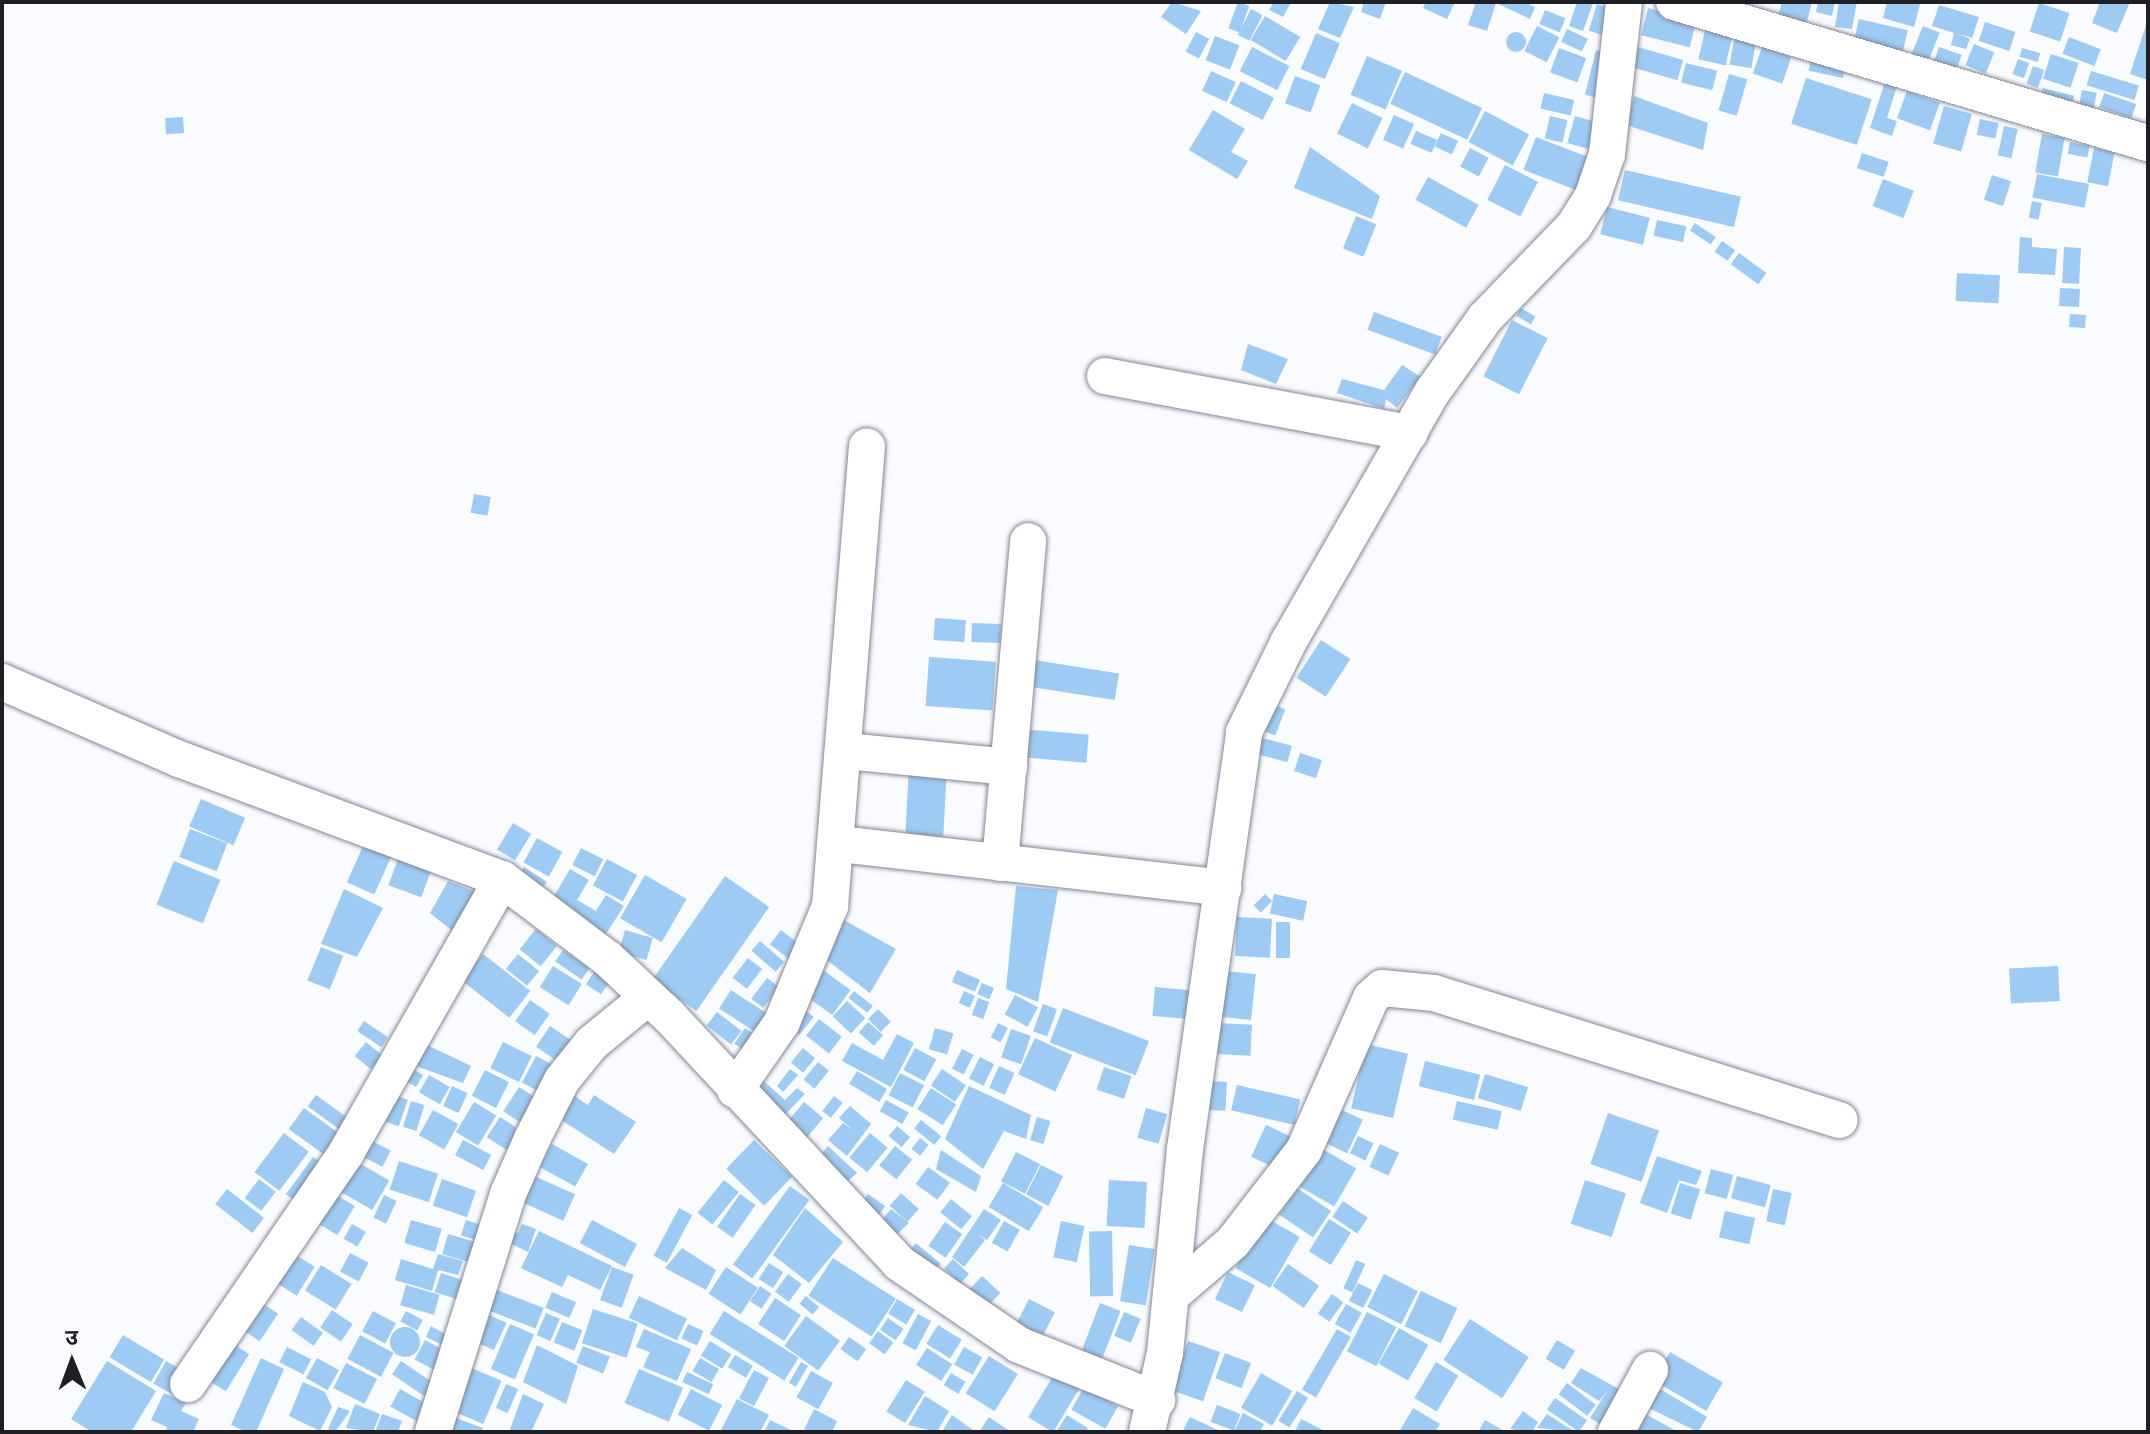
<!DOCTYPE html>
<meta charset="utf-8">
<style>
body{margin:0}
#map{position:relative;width:2150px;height:1434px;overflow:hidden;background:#fafbfe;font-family:"Crimson Pro","Noto Sans Devanagari",serif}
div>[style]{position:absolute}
.building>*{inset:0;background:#9dcbf3;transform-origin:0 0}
.round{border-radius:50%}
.roads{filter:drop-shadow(0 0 2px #838695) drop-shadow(0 0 2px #838695)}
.street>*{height:36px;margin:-18px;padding:0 18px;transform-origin:18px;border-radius:18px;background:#fff}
span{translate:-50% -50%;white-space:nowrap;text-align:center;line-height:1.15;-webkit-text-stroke:7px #fafbfe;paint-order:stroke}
.frame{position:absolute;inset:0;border:4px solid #1d1f24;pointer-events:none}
.north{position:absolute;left:32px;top:1322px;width:80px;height:80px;-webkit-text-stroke:6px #fafbfe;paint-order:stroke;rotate:359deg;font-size:22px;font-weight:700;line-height:32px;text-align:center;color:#1d1f24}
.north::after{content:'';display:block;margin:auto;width:28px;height:36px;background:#1d1f24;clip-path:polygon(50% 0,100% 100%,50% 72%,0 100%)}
</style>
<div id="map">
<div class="building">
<div style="clip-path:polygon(1172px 2px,1201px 11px,1186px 34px,1161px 17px)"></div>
<div style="left:1238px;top:2px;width:12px;height:28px;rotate:20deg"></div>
<div style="clip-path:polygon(1274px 2px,1291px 2px,1283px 17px,1269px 10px)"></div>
<div style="clip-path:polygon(1330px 2px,1354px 7px,1340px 38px,1318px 29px)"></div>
<div style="clip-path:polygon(1364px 2px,1386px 2px,1380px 19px,1361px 12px)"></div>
<div style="clip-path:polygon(1426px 2px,1455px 2px,1447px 19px,1423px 8px)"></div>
<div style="clip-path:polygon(1476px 2px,1525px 2px,1535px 7px,1530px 19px,1496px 3px,1487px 31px,1468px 25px)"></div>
<div style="clip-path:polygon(1577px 2px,1593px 3px,1583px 31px,1569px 26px)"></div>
<div style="clip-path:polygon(1782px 2px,1812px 2px,1804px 33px,1776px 25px)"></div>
<div style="clip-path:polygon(1818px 2px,1835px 2px,1832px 16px,1816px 12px)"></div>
<div style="clip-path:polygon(1839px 2px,1857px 2px,1852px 29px,1835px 27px)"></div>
<div style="clip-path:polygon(1887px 2px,1920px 4px,1914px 27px,1883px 18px)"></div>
<div style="clip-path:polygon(2100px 2px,2130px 2px,2117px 33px,2092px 23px)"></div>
<div style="left:2039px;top:3px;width:32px;height:30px;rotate:18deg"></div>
<div style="left:1597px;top:4px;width:21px;height:28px;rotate:17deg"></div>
<div style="clip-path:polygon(1939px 5px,1979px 17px,1972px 38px,1959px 34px,1970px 39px,1966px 49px,1951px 45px,1954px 33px,1932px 26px)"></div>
<div style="left:1648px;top:8px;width:50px;height:28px;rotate:14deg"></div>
<div style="left:1251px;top:9px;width:13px;height:29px;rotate:27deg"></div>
<div style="left:1545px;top:10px;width:22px;height:15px;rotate:22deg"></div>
<div style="left:1265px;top:16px;width:41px;height:28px;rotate:31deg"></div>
<div style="left:1859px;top:19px;width:50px;height:33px;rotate:13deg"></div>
<div style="left:1985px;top:22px;width:32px;height:20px;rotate:18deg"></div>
<div style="clip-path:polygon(2147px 22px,2148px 22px,2148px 80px,2130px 74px)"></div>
<div style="left:1537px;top:26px;width:25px;height:28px;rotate:27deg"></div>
<div style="left:1706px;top:26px;width:28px;height:34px;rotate:13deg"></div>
<div style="left:1923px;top:26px;width:18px;height:44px;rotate:22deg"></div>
<div style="left:1567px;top:29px;width:23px;height:14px;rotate:25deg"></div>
<div style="left:1196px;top:32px;width:15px;height:22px;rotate:28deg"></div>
<div class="round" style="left:1506px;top:32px;width:20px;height:20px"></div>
<div style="left:1316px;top:33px;width:26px;height:39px;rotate:23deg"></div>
<div style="left:1735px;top:34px;width:22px;height:31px;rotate:10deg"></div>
<div style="left:1215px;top:36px;width:26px;height:26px;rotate:21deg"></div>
<div style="left:2069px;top:37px;width:34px;height:18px;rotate:21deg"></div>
<div style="left:1974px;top:44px;width:22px;height:23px;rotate:22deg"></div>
<div style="left:1252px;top:47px;width:42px;height:27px;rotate:27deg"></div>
<div style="left:1638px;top:47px;width:47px;height:21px;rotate:16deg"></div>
<div style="left:1762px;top:47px;width:31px;height:28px;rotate:19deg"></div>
<div style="left:1939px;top:47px;width:24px;height:26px;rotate:19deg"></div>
<div style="left:1559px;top:48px;width:29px;height:26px;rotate:20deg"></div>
<div style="left:2022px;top:48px;width:19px;height:9px;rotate:16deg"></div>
<div style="left:1596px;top:50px;width:21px;height:46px;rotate:14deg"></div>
<div style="left:2051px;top:54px;width:29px;height:26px;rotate:18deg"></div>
<div style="left:1812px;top:55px;width:35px;height:16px;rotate:12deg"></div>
<div style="left:1367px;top:56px;width:38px;height:42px;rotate:23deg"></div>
<div style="left:2018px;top:59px;width:12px;height:16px;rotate:20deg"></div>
<div style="left:1686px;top:63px;width:32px;height:20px;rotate:14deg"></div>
<div style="left:2033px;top:66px;width:12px;height:19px;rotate:20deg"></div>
<div style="left:1211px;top:71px;width:27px;height:22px;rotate:24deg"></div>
<div style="left:2091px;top:71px;width:50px;height:15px;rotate:17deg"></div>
<div style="left:1405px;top:72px;width:85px;height:35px;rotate:25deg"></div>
<div style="left:1729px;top:74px;width:19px;height:38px;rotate:16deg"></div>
<div style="left:1295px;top:76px;width:27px;height:29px;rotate:20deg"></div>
<div style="left:1806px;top:78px;width:69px;height:48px;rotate:18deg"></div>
<div style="left:1241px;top:81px;width:37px;height:25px;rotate:27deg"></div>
<div style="clip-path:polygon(1885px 82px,1897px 86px,1887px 118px,1897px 121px,1892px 136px,1870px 128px)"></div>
<div style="left:2043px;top:88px;width:32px;height:20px;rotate:14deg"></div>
<div style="left:2082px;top:90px;width:15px;height:28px;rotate:11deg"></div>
<div style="left:1907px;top:91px;width:35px;height:29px;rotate:20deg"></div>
<div style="left:1544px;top:93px;width:31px;height:16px;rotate:13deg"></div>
<div style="left:2104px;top:93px;width:34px;height:15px;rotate:19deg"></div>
<div style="clip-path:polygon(1634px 96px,1708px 123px,1703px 150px,1626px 125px)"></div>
<div style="left:1352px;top:103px;width:34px;height:34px;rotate:26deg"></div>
<div style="left:1944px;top:106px;width:29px;height:39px;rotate:16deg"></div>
<div style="clip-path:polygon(1213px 110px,1245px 129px,1231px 152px,1248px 161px,1237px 179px,1189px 150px)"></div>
<div style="left:1485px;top:111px;width:50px;height:35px;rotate:28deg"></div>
<div style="left:1394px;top:115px;width:22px;height:27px;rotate:24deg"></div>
<div style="left:1550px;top:116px;width:18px;height:23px;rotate:13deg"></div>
<div style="left:1575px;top:116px;width:22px;height:28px;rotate:16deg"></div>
<div style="left:183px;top:117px;width:16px;height:18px;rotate:86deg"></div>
<div style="left:1980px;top:119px;width:19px;height:16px;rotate:12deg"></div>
<div style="left:2004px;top:126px;width:14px;height:30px;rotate:12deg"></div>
<div style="left:1416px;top:131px;width:23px;height:14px;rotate:23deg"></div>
<div style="left:1441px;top:133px;width:19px;height:15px;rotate:25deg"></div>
<div style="left:2042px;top:134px;width:23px;height:39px;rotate:10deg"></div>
<div style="left:1536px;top:137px;width:60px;height:35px;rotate:21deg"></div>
<div style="left:2070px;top:142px;width:20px;height:12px;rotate:11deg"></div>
<div style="clip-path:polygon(1310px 147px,1380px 196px,1372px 219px,1294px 188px)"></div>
<div style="left:1470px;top:148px;width:21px;height:21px;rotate:28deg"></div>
<div style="left:2094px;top:148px;width:21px;height:35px;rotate:11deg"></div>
<div style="left:1862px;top:153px;width:28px;height:16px;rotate:18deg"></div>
<div style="left:1505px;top:165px;width:37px;height:39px;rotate:27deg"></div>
<div style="left:1625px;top:170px;width:119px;height:31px;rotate:13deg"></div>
<div style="left:2037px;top:174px;width:53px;height:24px;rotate:11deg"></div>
<div style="left:1992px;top:175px;width:20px;height:26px;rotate:18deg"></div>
<div style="left:1428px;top:177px;width:58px;height:26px;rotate:29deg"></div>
<div style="left:1883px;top:179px;width:33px;height:29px;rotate:21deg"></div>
<div style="left:2032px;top:201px;width:10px;height:17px;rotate:11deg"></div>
<div style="left:1607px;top:207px;width:44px;height:28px;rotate:14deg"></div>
<div style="left:1356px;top:216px;width:22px;height:35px;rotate:22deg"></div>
<div style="left:1657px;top:220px;width:30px;height:16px;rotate:12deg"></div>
<div style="left:1695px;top:223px;width:25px;height:9px;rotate:34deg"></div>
<div style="clip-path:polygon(2020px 237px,2032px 238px,2032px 247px,2057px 249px,2055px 275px,2018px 273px)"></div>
<div style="left:1722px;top:241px;width:16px;height:13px;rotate:35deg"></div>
<div style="left:2064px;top:247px;width:17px;height:36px;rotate:3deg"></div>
<div style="left:1739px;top:253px;width:34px;height:14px;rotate:36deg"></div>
<div style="left:1957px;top:273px;width:43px;height:28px;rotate:3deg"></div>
<div style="left:2060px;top:288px;width:20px;height:18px;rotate:3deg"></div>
<div style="left:1521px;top:308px;width:17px;height:9px;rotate:31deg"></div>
<div style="left:1374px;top:312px;width:72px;height:19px;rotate:20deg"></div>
<div style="left:2070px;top:314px;width:16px;height:13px;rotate:4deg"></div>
<div style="left:1512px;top:320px;width:40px;height:63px;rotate:27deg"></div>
<div style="clip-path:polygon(1248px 344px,1288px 359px,1276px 384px,1241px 370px)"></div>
<div style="clip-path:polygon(1402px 365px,1421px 377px,1397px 408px,1386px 399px,1384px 409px,1337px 393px,1342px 379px,1384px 390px)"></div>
<div style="left:474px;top:494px;width:17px;height:19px;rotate:10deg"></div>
<div style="left:935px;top:618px;width:31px;height:22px;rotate:4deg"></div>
<div style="left:972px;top:623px;width:29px;height:19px;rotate:2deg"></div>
<div style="left:1321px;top:640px;width:35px;height:45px;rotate:33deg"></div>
<div style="left:929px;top:657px;width:67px;height:49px;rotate:4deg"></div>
<div style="left:1034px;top:660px;width:86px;height:27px;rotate:9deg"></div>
<div style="left:1261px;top:700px;width:26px;height:28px;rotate:21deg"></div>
<div style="left:1022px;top:729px;width:67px;height:28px;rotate:5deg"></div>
<div style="left:1259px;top:737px;width:34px;height:17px;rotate:15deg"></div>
<div style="left:1300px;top:753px;width:23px;height:19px;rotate:18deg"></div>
<div style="left:909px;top:765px;width:38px;height:73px;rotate:3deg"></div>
<div style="left:201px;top:799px;width:48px;height:30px;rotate:23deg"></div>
<div style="left:513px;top:823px;width:21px;height:31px;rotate:31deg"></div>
<div style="left:190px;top:829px;width:40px;height:30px;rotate:21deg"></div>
<div style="left:537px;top:838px;width:29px;height:28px;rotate:29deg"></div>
<div style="left:364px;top:844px;width:30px;height:42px;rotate:24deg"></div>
<div style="left:581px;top:848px;width:25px;height:19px;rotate:27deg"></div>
<div style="left:398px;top:859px;width:35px;height:28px;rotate:20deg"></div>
<div style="left:607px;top:859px;width:34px;height:30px;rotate:28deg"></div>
<div style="left:174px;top:861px;width:50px;height:47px;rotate:22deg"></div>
<div style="left:524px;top:867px;width:27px;height:17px;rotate:33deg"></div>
<div style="clip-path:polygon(570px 869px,589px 880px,577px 900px,596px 911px,606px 895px,624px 906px,604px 937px,551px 901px)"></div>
<div style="left:645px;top:875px;width:48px;height:50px;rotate:30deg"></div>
<div style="left:725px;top:876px;width:54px;height:127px;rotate:35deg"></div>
<div style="clip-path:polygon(448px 881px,488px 897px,467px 943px,430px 913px)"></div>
<div style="clip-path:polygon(1016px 886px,1058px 890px,1038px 1002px,1006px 989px)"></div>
<div style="clip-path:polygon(344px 889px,383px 908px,357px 957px,321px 944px)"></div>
<div style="left:1265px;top:894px;width:10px;height:16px;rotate:45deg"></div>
<div style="left:1274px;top:894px;width:34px;height:20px;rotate:12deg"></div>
<div style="left:1237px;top:917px;width:35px;height:39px;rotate:3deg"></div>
<div style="clip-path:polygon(842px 919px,896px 949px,870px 993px,819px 954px)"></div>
<div style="left:1276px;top:922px;width:14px;height:36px"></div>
<div style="left:536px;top:929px;width:27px;height:26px;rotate:39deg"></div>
<div style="left:625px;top:930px;width:29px;height:23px;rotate:16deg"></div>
<div style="left:781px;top:930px;width:33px;height:18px;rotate:38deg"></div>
<div style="left:760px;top:941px;width:32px;height:13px;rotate:41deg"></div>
<div style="left:321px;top:947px;width:24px;height:36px;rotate:22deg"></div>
<div style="left:563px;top:950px;width:32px;height:14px;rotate:34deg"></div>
<div style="left:483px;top:954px;width:60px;height:34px;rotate:38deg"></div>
<div style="left:518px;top:954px;width:27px;height:19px;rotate:39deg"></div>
<div style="left:748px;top:958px;width:18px;height:25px;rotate:38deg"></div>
<div style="left:553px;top:966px;width:34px;height:25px;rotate:32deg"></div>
<div style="left:2058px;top:966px;width:35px;height:49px;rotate:87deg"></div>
<div style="left:823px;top:970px;width:34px;height:31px;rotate:36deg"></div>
<div style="left:957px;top:970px;width:25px;height:13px;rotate:23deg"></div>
<div style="left:595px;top:971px;width:18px;height:16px;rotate:34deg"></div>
<div style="left:1225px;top:971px;width:31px;height:46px;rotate:6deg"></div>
<div style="left:767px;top:978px;width:15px;height:26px;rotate:37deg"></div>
<div style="left:982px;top:983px;width:13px;height:12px;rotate:23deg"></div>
<div style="left:1155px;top:987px;width:42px;height:29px;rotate:5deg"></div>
<div style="left:731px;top:990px;width:55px;height:22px;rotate:33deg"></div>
<div style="left:854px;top:991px;width:24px;height:9px;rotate:38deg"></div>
<div style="left:964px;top:991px;width:12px;height:13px;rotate:24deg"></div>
<div style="left:1015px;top:995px;width:26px;height:22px;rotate:28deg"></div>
<div style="left:978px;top:998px;width:12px;height:18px;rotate:20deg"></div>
<div style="left:530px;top:1000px;width:24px;height:26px;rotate:35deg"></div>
<div style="left:847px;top:1001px;width:25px;height:21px;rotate:43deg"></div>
<div style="left:1043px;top:1004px;width:15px;height:29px;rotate:20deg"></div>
<div style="left:799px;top:1005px;width:19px;height:23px;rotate:39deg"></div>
<div style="left:1063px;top:1008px;width:92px;height:37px;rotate:21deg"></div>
<div style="left:878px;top:1009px;width:18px;height:14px;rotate:45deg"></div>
<div style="left:717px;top:1012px;width:31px;height:17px;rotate:38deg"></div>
<div style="left:819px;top:1019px;width:29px;height:21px;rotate:38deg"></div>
<div style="left:364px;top:1021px;width:29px;height:12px;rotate:34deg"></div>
<div style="left:868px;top:1022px;width:20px;height:14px;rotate:41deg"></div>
<div style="left:998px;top:1023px;width:11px;height:16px;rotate:27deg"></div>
<div style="left:1218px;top:1023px;width:34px;height:31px;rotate:3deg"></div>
<div style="left:550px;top:1026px;width:34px;height:25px;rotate:34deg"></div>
<div style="left:745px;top:1028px;width:21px;height:19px;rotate:35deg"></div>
<div style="left:935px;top:1028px;width:19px;height:22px;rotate:16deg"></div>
<div style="left:1011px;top:1029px;width:21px;height:30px;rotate:19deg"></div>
<div style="clip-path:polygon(897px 1034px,914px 1043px,891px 1087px,842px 1061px,852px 1043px,883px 1060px)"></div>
<div style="left:1035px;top:1038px;width:41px;height:40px;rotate:25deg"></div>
<div style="left:366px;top:1042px;width:21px;height:18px;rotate:39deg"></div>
<div style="left:503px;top:1042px;width:32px;height:29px;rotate:26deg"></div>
<div style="clip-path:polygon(423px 1043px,471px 1066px,463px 1083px,413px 1065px)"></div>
<div style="left:1366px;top:1044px;width:43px;height:66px;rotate:13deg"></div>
<div style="left:803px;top:1048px;width:16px;height:19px;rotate:40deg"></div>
<div style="left:915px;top:1048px;width:24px;height:25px;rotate:28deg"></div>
<div style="left:962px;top:1049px;width:13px;height:22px;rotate:27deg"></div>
<div style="left:536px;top:1056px;width:30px;height:30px;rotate:28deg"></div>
<div style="left:980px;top:1057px;width:16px;height:24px;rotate:27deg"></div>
<div style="left:1425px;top:1061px;width:57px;height:26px;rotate:14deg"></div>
<div style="left:818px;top:1062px;width:14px;height:23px;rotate:39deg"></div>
<div style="left:999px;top:1066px;width:17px;height:24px;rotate:24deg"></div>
<div style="left:1104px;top:1067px;width:29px;height:24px;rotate:18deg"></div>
<div style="left:411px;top:1068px;width:14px;height:14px;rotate:30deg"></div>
<div style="clip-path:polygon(790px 1069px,798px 1075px,783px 1092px,777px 1086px)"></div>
<div style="left:942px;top:1069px;width:29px;height:20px;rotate:34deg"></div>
<div style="left:485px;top:1070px;width:27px;height:29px;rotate:27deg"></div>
<div style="left:857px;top:1071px;width:35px;height:15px;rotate:31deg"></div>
<div style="left:900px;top:1073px;width:27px;height:25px;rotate:27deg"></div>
<div style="left:1485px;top:1074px;width:45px;height:25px;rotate:17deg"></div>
<div style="left:429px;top:1075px;width:24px;height:20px;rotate:30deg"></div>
<div style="clip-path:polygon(758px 1076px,785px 1100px,797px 1088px,805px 1094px,778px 1122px,745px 1090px)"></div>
<div style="left:1210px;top:1081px;width:17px;height:29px;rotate:3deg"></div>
<div style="left:1237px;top:1085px;width:65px;height:26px;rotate:13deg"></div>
<div style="left:452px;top:1086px;width:17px;height:22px;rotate:24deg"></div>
<div style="clip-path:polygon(969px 1086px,1031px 1115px,1026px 1139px,1004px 1131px,983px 1169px,945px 1139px)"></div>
<div style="left:519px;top:1087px;width:30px;height:29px;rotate:33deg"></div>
<div style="left:931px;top:1088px;width:30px;height:25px;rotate:33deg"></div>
<div style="left:388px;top:1093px;width:21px;height:28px;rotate:19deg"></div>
<div style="clip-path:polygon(570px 1093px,588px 1105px,594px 1095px,636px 1122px,614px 1154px,555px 1116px)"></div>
<div style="left:316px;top:1095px;width:52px;height:14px;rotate:36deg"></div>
<div style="left:834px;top:1096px;width:11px;height:19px;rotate:38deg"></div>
<div style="left:886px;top:1100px;width:26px;height:13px;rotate:29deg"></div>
<div style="left:411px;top:1101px;width:14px;height:27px;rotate:17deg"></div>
<div style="left:1457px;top:1101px;width:46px;height:19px;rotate:13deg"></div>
<div style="left:474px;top:1102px;width:26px;height:35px;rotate:31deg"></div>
<div style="left:804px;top:1102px;width:25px;height:37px;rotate:40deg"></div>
<div style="clip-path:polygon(850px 1106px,871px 1124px,847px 1156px,828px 1140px,843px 1123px,854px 1131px,839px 1118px)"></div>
<div style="left:304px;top:1108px;width:46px;height:26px;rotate:36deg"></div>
<div style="left:1146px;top:1108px;width:22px;height:31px;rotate:16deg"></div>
<div style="left:433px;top:1110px;width:29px;height:29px;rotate:29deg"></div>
<div style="left:1342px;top:1110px;width:23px;height:37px;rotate:25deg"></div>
<div style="left:1608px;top:1113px;width:54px;height:54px;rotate:19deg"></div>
<div style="left:500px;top:1117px;width:27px;height:24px;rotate:33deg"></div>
<div style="left:1037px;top:1117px;width:14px;height:24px;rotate:17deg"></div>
<div style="left:921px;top:1120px;width:26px;height:11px;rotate:39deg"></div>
<div style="left:1266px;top:1125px;width:33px;height:35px;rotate:25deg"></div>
<div style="left:897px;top:1126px;width:17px;height:13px;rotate:40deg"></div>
<div style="left:284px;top:1133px;width:31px;height:49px;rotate:37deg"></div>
<div style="left:870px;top:1133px;width:23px;height:32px;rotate:40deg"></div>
<div style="left:1358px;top:1136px;width:17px;height:19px;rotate:25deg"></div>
<div style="left:364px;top:1137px;width:30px;height:18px;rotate:27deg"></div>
<div style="left:920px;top:1138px;width:11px;height:14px;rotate:38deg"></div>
<div style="left:463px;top:1140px;width:32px;height:17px;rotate:28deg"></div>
<div style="left:754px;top:1140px;width:53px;height:40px;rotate:44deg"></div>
<div style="left:552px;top:1144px;width:41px;height:26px;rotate:29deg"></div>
<div style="left:1380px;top:1144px;width:21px;height:25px;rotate:25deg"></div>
<div style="clip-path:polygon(828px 1146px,857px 1173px,839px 1189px,815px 1162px)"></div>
<div style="left:895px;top:1146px;width:22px;height:25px;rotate:39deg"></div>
<div style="left:1319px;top:1147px;width:43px;height:44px;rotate:30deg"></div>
<div style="clip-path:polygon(941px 1150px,981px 1176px,976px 1192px,936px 1169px)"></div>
<div style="left:1016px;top:1152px;width:27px;height:33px;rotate:27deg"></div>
<div style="clip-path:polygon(1657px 1156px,1702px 1171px,1696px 1185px,1679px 1180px,1667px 1213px,1640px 1203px)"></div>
<div style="left:313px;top:1157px;width:24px;height:46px;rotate:36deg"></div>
<div style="left:352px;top:1159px;width:43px;height:34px;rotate:30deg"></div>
<div style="left:399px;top:1161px;width:41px;height:30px;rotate:18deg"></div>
<div style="left:1041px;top:1165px;width:25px;height:33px;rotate:27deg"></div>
<div style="left:928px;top:1167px;width:27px;height:21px;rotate:36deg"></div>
<div style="left:1711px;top:1169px;width:23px;height:25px;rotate:15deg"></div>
<div style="left:523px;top:1171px;width:57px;height:29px;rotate:24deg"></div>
<div style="left:1737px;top:1176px;width:35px;height:23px;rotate:15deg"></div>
<div style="left:259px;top:1179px;width:21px;height:24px;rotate:37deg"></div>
<div style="left:442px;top:1179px;width:36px;height:28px;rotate:19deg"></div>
<div style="left:724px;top:1180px;width:19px;height:42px;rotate:39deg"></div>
<div style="left:1109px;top:1180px;width:38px;height:46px;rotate:3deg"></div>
<div style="left:1585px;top:1180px;width:43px;height:46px;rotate:18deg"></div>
<div style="left:1003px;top:1183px;width:47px;height:28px;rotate:31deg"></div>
<div style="left:1680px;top:1183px;width:21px;height:32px;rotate:17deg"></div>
<div style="left:790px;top:1186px;width:24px;height:97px;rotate:36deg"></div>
<div style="left:1297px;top:1188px;width:41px;height:32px;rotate:34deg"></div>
<div style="left:227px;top:1189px;width:47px;height:19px;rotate:38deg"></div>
<div style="left:1773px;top:1189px;width:19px;height:33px;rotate:12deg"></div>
<div style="left:330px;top:1191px;width:29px;height:34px;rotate:31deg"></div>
<div style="left:901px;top:1193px;width:24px;height:17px;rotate:42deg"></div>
<div style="left:740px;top:1194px;width:19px;height:40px;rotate:35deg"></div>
<div style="left:868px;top:1194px;width:21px;height:29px;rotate:35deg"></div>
<div style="left:384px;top:1195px;width:14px;height:25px;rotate:25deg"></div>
<div style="left:951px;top:1199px;width:27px;height:17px;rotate:39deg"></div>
<div style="left:1343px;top:1201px;width:30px;height:19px;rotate:34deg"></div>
<div style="left:679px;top:1208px;width:15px;height:54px;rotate:28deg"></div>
<div style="clip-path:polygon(805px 1208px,843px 1242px,809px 1283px,773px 1255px)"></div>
<div style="clip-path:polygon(891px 1209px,909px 1223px,891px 1240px,874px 1229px)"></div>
<div style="clip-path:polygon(984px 1209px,1001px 1220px,987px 1240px,978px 1234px,985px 1240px,964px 1267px,952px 1257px)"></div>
<div style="left:1725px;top:1211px;width:31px;height:27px;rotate:13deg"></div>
<div style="left:1265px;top:1217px;width:40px;height:59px;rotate:30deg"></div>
<div style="left:1329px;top:1219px;width:26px;height:38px;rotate:32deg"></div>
<div style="left:411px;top:1220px;width:32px;height:24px;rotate:16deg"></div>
<div style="left:466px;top:1220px;width:23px;height:16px;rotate:18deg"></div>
<div style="left:592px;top:1220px;width:51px;height:26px;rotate:28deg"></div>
<div style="left:1004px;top:1221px;width:18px;height:25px;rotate:29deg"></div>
<div style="left:1061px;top:1221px;width:24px;height:37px;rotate:12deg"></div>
<div style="left:945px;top:1222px;width:21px;height:29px;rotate:35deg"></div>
<div style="left:352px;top:1224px;width:16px;height:17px;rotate:30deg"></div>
<div style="clip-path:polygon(522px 1224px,536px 1229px,528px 1252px,499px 1238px,502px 1228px,518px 1233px)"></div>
<div style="clip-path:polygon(539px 1231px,612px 1266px,600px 1290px,568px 1275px,562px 1287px,521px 1268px)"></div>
<div style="left:1112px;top:1231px;width:65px;height:23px;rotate:89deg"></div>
<div style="left:448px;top:1234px;width:29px;height:21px;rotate:16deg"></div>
<div style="clip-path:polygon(916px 1243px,941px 1264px,927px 1276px,904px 1258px)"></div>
<div style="left:1129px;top:1245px;width:26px;height:57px;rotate:9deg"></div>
<div style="clip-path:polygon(682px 1248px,716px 1270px,706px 1290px,665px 1268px)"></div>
<div style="left:291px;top:1252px;width:28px;height:34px;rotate:32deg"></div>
<div style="left:350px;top:1253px;width:21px;height:21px;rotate:28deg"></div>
<div style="clip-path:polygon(438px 1254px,463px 1261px,458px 1275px,438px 1270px,432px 1291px,395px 1280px,401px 1259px,433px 1269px)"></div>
<div style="left:833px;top:1258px;width:75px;height:45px;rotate:33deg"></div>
<div style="left:953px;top:1259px;width:22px;height:13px;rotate:43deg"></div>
<div style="left:1356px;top:1260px;width:10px;height:31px;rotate:24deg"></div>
<div style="left:769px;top:1263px;width:17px;height:19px;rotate:33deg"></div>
<div style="left:1288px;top:1264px;width:38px;height:27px;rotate:35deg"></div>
<div style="left:321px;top:1265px;width:36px;height:30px;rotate:32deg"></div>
<div style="left:612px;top:1267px;width:23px;height:35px;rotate:20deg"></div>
<div style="left:726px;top:1267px;width:38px;height:32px;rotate:33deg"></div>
<div style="left:1228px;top:1272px;width:30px;height:30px;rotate:26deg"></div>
<div style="left:441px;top:1273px;width:29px;height:20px;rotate:18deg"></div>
<div style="left:788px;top:1274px;width:17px;height:22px;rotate:36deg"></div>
<div style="left:1384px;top:1274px;width:38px;height:37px;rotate:27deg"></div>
<div style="left:982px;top:1276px;width:25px;height:27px;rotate:43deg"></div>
<div style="left:1358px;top:1283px;width:16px;height:20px;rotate:27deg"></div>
<div style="left:406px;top:1285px;width:35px;height:21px;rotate:16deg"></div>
<div style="left:760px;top:1286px;width:14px;height:18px;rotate:34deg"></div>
<div style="left:494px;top:1289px;width:53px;height:22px;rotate:21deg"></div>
<div style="left:1421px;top:1291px;width:40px;height:39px;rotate:25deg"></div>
<div style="left:552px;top:1292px;width:26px;height:17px;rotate:23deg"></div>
<div style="left:1332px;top:1294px;width:14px;height:24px;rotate:36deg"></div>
<div style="left:639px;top:1296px;width:53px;height:24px;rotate:25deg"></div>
<div style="left:806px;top:1296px;width:17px;height:10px;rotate:40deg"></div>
<div style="left:775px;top:1298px;width:31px;height:31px;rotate:33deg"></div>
<div style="left:897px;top:1299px;width:21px;height:17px;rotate:31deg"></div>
<div style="left:1029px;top:1299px;width:29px;height:32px;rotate:27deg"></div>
<div style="left:259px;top:1301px;width:23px;height:33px;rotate:34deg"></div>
<div style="left:1100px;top:1303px;width:22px;height:64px;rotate:21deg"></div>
<div style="left:1346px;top:1304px;width:18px;height:23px;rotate:29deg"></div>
<div style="left:593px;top:1309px;width:47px;height:36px;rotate:18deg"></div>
<div style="left:332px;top:1310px;width:25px;height:21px;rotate:34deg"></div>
<div style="left:373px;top:1311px;width:26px;height:23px;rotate:28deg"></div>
<div style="left:406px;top:1311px;width:19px;height:12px;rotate:28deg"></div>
<div style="left:724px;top:1311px;width:88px;height:27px;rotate:32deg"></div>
<div style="left:483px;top:1312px;width:26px;height:30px;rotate:25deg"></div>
<div style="left:1124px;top:1312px;width:18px;height:26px;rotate:22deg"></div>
<div style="left:1367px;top:1312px;width:33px;height:44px;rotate:27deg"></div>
<div style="left:546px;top:1313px;width:15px;height:24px;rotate:23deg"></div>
<div style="left:918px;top:1314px;width:15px;height:33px;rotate:28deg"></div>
<div style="left:806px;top:1316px;width:42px;height:37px;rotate:36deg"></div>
<div style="left:301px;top:1317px;width:27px;height:16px;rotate:36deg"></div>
<div style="left:888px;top:1318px;width:19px;height:14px;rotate:35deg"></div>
<div style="left:1470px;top:1319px;width:70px;height:49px;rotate:33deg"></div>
<div style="left:562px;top:1322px;width:22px;height:22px;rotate:22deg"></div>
<div style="left:510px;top:1324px;width:26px;height:49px;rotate:23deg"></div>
<div style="left:688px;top:1324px;width:17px;height:16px;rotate:24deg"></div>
<div style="left:938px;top:1325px;width:28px;height:22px;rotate:32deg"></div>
<div style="clip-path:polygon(431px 1326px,452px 1338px,447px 1347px,426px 1337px)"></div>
<div class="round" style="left:390px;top:1327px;width:30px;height:30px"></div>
<div style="left:1399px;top:1328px;width:34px;height:41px;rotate:30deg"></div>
<div style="clip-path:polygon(644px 1329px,691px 1349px,677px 1381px,643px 1367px,650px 1352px,636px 1347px)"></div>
<div style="left:1337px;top:1329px;width:16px;height:70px;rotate:30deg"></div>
<div style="left:878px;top:1331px;width:19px;height:15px;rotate:36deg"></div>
<div style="left:123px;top:1335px;width:48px;height:26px;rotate:31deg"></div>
<div style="left:360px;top:1335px;width:38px;height:27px;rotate:28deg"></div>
<div style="left:222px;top:1337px;width:32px;height:44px;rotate:32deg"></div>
<div style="left:849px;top:1337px;width:21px;height:15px;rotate:35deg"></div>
<div style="left:425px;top:1340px;width:32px;height:22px;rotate:28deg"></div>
<div style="left:1557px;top:1340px;width:21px;height:22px;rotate:31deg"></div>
<div style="left:710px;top:1341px;width:25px;height:17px;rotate:32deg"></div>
<div style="left:1188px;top:1341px;width:34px;height:52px;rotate:19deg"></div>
<div style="clip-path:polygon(537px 1345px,578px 1366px,566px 1404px,523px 1382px)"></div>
<div style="left:583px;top:1346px;width:29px;height:18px;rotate:22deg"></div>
<div style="left:287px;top:1347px;width:27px;height:17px;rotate:27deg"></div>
<div style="left:964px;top:1347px;width:21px;height:20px;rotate:29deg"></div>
<div style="left:927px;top:1348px;width:30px;height:20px;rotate:33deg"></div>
<div style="left:1670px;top:1352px;width:61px;height:33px;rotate:30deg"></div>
<div style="left:1225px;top:1353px;width:28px;height:27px;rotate:21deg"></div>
<div style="left:735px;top:1355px;width:21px;height:14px;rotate:31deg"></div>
<div style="left:989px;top:1356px;width:34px;height:44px;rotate:32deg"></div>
<div style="clip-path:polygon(261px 1358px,284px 1369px,256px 1432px,247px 1432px,231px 1425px)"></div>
<div style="left:317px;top:1358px;width:25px;height:23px;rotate:29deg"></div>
<div style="left:700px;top:1358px;width:22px;height:15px;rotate:30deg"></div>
<div style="clip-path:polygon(107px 1361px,156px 1391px,131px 1432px,92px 1432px,71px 1419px)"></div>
<div style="left:166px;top:1361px;width:26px;height:26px;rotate:29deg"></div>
<div style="left:401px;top:1361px;width:45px;height:16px;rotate:34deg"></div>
<div style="left:801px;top:1362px;width:8px;height:24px;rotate:30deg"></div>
<div style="left:1436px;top:1362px;width:26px;height:42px;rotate:31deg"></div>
<div style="left:346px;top:1363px;width:35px;height:28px;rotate:27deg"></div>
<div style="left:462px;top:1364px;width:43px;height:47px;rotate:23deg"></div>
<div style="clip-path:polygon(1581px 1368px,1633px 1397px,1612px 1431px,1590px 1418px,1607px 1391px,1599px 1401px,1571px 1383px)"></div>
<div style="left:639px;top:1369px;width:48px;height:37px;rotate:23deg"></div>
<div style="left:754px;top:1370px;width:17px;height:32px;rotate:28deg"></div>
<div style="left:811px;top:1371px;width:25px;height:30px;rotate:29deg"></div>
<div style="left:1056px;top:1371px;width:29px;height:54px;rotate:31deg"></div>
<div style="left:687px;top:1372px;width:29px;height:11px;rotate:25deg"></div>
<div style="left:951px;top:1373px;width:17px;height:14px;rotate:31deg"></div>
<div style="left:1261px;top:1373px;width:36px;height:40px;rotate:30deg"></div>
<div style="left:906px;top:1380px;width:22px;height:37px;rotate:32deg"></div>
<div style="clip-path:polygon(303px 1382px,325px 1392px,332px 1407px,320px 1431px,289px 1416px)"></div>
<div style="left:1567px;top:1383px;width:36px;height:14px;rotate:37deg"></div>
<div style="left:506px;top:1384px;width:13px;height:26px;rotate:23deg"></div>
<div style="clip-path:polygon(1655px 1386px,1707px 1417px,1698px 1432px,1643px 1405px)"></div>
<div style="left:1084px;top:1387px;width:39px;height:26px;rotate:29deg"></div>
<div style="left:400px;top:1389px;width:35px;height:20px;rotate:29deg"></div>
<div style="left:691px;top:1389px;width:35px;height:29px;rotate:27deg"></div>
<div style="left:1297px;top:1391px;width:13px;height:35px;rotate:32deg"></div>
<div style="clip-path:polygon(164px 1393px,186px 1403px,181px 1411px,199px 1419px,193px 1432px,165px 1432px,167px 1427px,151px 1420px)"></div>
<div style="clip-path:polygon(523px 1394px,544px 1404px,531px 1432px,509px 1432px)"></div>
<div style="clip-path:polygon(925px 1396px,949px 1411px,937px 1432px,908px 1425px)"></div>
<div style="left:1555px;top:1398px;width:39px;height:14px;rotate:35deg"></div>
<div style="clip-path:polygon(737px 1399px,769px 1415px,760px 1432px,720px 1432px)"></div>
<div style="clip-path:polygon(355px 1404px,380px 1414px,373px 1432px,346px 1428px)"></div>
<div style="left:1217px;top:1405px;width:25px;height:18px;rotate:21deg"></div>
<div style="clip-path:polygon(338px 1407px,350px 1411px,335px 1432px,328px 1429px)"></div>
<div style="clip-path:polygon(1413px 1408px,1440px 1424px,1435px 1432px,1399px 1432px)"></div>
<div style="clip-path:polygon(814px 1409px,837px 1421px,832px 1432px,803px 1432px)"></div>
<div style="clip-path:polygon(1523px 1411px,1538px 1422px,1532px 1432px,1510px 1429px)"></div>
<div style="clip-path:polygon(1640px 1411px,1678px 1432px,1627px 1432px)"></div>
<div style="clip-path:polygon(1243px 1413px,1264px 1424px,1260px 1432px,1234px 1432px)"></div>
<div style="clip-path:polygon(382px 1414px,402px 1421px,398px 1432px,375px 1432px)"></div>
<div style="clip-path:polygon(445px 1414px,483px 1428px,481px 1432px,438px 1432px)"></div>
<div style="clip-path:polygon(1547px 1414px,1564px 1425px,1576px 1432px,1537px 1428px)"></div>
<div style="clip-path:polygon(952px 1415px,976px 1432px,942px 1432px)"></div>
<div style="clip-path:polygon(1067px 1415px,1088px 1428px,1085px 1432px,1056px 1432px)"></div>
<div style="clip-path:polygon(989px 1417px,1011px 1432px,979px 1432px)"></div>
<div style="clip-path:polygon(1190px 1417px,1222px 1432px,1182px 1432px)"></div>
<div style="clip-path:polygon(1301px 1419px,1327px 1432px,1295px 1432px)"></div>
<div style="clip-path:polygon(770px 1420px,795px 1432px,764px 1432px)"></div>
<div style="clip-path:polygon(1485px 1420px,1506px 1432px,1478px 1432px)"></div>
</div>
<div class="roads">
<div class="street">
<div style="left:1674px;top:2px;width:495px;rotate:16.6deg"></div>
<div style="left:1105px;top:376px;width:310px;rotate:10.6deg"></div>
<div style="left:2px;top:682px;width:193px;rotate:23.5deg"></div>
<div style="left:179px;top:759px;width:345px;rotate:20.4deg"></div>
<div style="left:502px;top:879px;width:131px;rotate:37deg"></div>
<div style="left:607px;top:958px;width:86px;rotate:43.1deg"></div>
<div style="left:670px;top:1017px;width:336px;rotate:47deg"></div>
<div style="left:899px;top:1263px;width:145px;rotate:34.3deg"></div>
<div style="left:1019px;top:1345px;width:149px;rotate:21.7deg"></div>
<div style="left:846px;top:751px;width:164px;rotate:5.6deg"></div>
<div style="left:839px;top:844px;width:387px;rotate:6.5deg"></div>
<div style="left:1000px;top:863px;width:323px;rotate:-85deg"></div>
<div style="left:735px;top:1090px;width:83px;rotate:-55.3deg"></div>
<div style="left:782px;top:1022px;width:126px;rotate:-67.5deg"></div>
<div style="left:830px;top:906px;width:461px;rotate:-85.4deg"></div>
<div style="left:1173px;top:1294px;width:79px;rotate:-40.9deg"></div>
<div style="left:1233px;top:1242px;width:116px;rotate:-52.3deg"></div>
<div style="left:1304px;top:1150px;width:166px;rotate:-66.2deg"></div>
<div style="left:1371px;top:998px;width:15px;rotate:-42deg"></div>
<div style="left:1382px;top:988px;width:52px;rotate:5.5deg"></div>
<div style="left:1434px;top:993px;width:425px;rotate:17.4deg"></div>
<div style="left:188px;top:1384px;width:280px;rotate:-55.6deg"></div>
<div style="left:346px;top:1153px;width:315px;rotate:-60.3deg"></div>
<div style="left:433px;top:1432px;width:250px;rotate:-72.5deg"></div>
<div style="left:508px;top:1194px;width:60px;rotate:-66.4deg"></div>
<div style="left:532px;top:1139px;width:66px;rotate:-63deg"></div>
<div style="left:562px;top:1080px;width:48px;rotate:-51deg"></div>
<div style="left:592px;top:1043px;width:72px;rotate:-39.4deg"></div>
<div style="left:1147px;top:1432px;width:81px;rotate:-77.2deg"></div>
<div style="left:1165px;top:1353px;width:205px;rotate:-84.4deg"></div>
<div style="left:1185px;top:1149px;width:421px;rotate:-81.9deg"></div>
<div style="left:1244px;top:732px;width:102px;rotate:-63.7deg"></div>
<div style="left:1289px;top:641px;width:289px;rotate:-60.1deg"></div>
<div style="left:1433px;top:391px;width:90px;rotate:-54.5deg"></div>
<div style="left:1485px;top:318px;width:128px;rotate:-45.9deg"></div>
<div style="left:1574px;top:226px;width:36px;rotate:-58deg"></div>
<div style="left:1593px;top:195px;width:43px;rotate:-71.1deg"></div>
<div style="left:1607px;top:154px;width:153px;rotate:-83.6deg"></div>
<div style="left:1616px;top:1432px;width:71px;rotate:-61.3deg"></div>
</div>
</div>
<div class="frame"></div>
<div class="north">उ</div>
</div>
